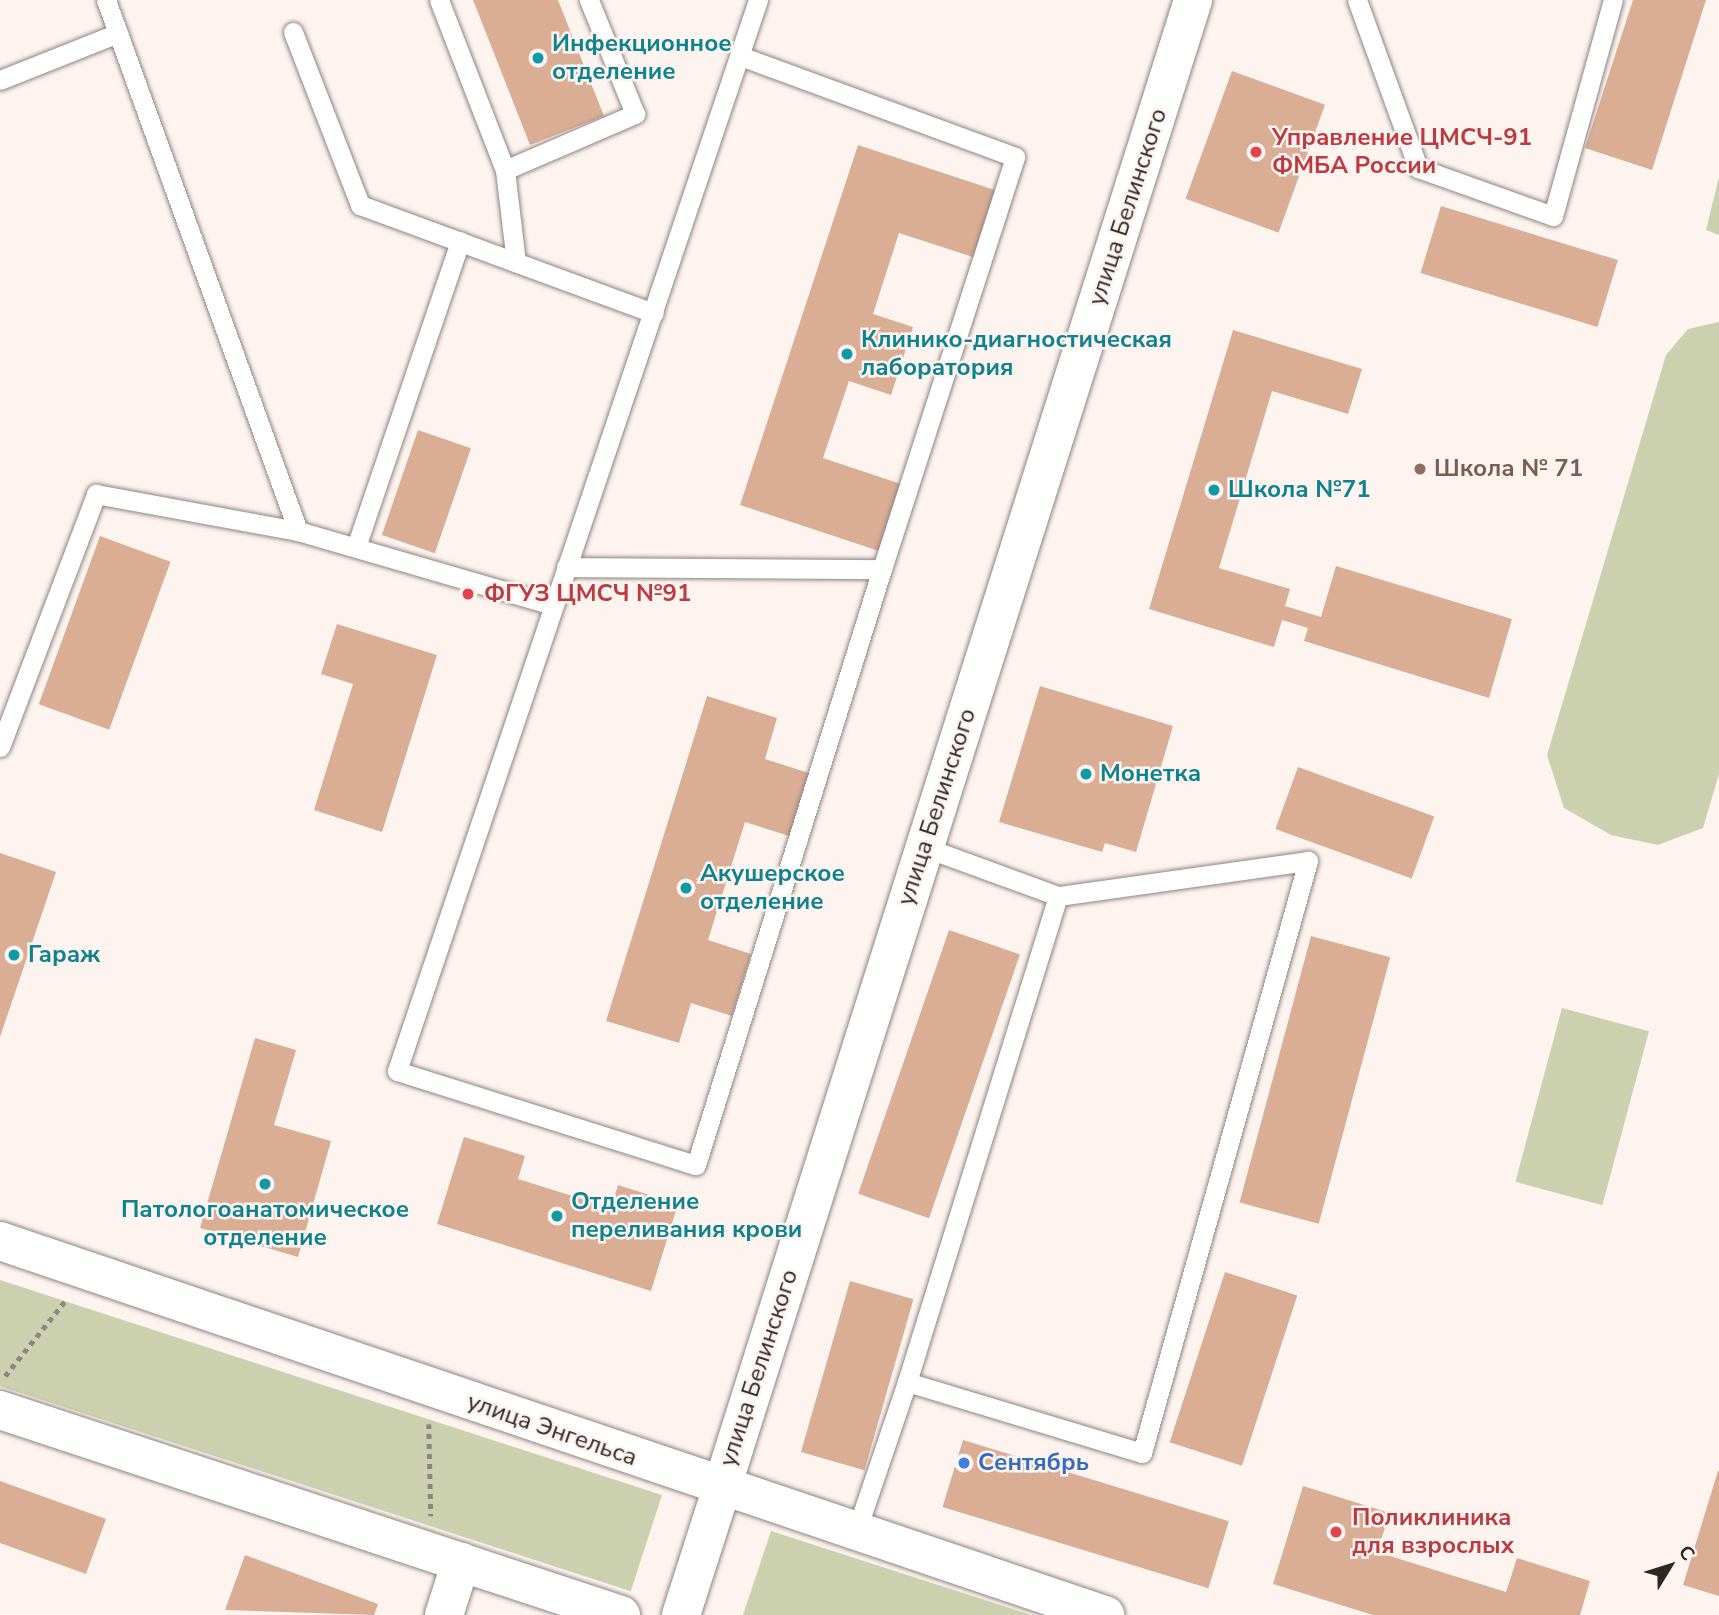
<!DOCTYPE html>
<meta charset="utf-8">
<style>
body{margin:0}
#map{position:relative;width:1719px;height:1615px;overflow:hidden;background:#fdf3ef;font-family:"Nunito Sans",sans-serif}
div>[style]{position:absolute}
.green>*{inset:0;background:#cbd0af;transform-origin:0 0}
.building>*{inset:0;background:#daad95;transform-origin:0 0}
.path>*{height:4.5px;margin-top:-2.25px;transform-origin:0;background:repeating-linear-gradient(90deg,#8c8683 0 5px,transparent 0 10px)}
.roads{filter:drop-shadow(0 0 2px #8e8581) drop-shadow(0 0 2px #8e8581)}
.service>*{height:19px;margin:-9.5px;padding:0 9.5px;transform-origin:9.5px;border-radius:9.5px;background:#fff}
.minor>*{height:38px;margin:-19px;padding:0 19px;transform-origin:19px;border-radius:19px;background:#fff}
.tertiary>*{height:38px;margin:-19px;padding:0 19px;transform-origin:19px;border-radius:19px;background:#fff}
.secondary>*{height:38px;margin:-19px;padding:0 19px;transform-origin:19px;border-radius:19px;background:#fff}
.dots>*{width:19px;height:19px;translate:-50% -50%;box-sizing:border-box;border:4px solid #fdf3ef;border-radius:50%}
span{translate:-50% -50%;white-space:nowrap;text-align:center;line-height:1.15;-webkit-text-stroke:5px #fdf3ef;paint-order:stroke}
.culture-label{font-size:24px;color:#0d838f;font-weight:700}
.left{translate:0 -50%;text-align:left}
.health-label{font-size:24px;color:#be3a42;font-weight:700}
.street-label{font-size:24px;color:#2b2826}
.education-label{font-size:24px;color:#785e54;font-weight:700}
.shop-label{font-size:24px;color:#366cbe;font-weight:700}
.north{position:absolute;left:1635px;top:1531px;width:70px;height:70px;-webkit-text-stroke:5px #fdf3ef;paint-order:stroke;rotate:52deg;font-size:19px;font-weight:700;line-height:28px;text-align:center;color:#2b2826}
.north::after{content:'';display:block;margin:auto;width:24px;height:32px;background:#2b2826;clip-path:polygon(50% 0,100% 100%,50% 72%,0 100%)}
</style>
<div id="map">
<div class="green">
<div style="clip-path:polygon(1719px 177px,1719px 235px,1706px 230px)"></div>
<div style="clip-path:polygon(1719px 322px,1719px 774px,1703px 828px,1658px 845px,1611px 835px,1564px 808px,1547px 755px,1666px 355px,1688px 329px)"></div>
<div style="left:1562px;top:1008px;width:90px;height:180px;rotate:15deg"></div>
<div style="left:0;top:1280px;width:696px;height:101px;rotate:18deg"></div>
<div style="clip-path:polygon(771px 1531px,1031px 1615px,743px 1615px)"></div>
</div>
<div class="building">
<div style="clip-path:polygon(473px 0,558px 0,604px 116px,530px 145px)"></div>
<div style="clip-path:polygon(1633px 0,1706px 0,1652px 170px,1585px 148px)"></div>
<div style="left:1232px;top:71px;width:99px;height:136px;rotate:20deg"></div>
<div style="clip-path:polygon(858px 145px,1001px 192px,979px 259px,899px 233px,873px 314px,913px 327px,891px 395px,849px 381px,823px 458px,904px 485px,882px 552px,740px 505px)"></div>
<div style="left:1441px;top:206px;width:185px;height:70px;rotate:17deg"></div>
<div style="clip-path:polygon(1233px 330px,1362px 369px,1348px 414px,1272px 391px,1219px 568px,1290px 589px,1285px 606px,1321px 617px,1336px 566px,1512px 619px,1489px 698px,1304px 641px,1308px 628px,1282px 620px,1274px 647px,1149px 609px)"></div>
<div style="left:418px;top:430px;width:56px;height:111px;rotate:19deg"></div>
<div style="left:100px;top:536px;width:75px;height:179px;rotate:20deg"></div>
<div style="clip-path:polygon(337px 624px,437px 655px,382px 832px,314px 810px,353px 684px,321px 674px)"></div>
<div style="clip-path:polygon(1040px 686px,1173px 726px,1136px 852px,1105px 843px,1102px 852px,999px 822px)"></div>
<div style="clip-path:polygon(707px 696px,777px 718px,765px 759px,812px 774px,792px 837px,745px 822px,708px 940px,751px 954px,732px 1016px,691px 1003px,679px 1043px,606px 1021px)"></div>
<div style="left:1298px;top:767px;width:145px;height:66px;rotate:20deg"></div>
<div style="clip-path:polygon(0 853px,56px 872px,0 1037px)"></div>
<div style="left:949px;top:930px;width:75px;height:279px;rotate:19deg"></div>
<div style="left:1311px;top:936px;width:82px;height:276px;rotate:15deg"></div>
<div style="clip-path:polygon(255px 1038px,296px 1050px,274px 1125px,331px 1141px,298px 1257px,200px 1228px)"></div>
<div style="clip-path:polygon(464px 1137px,525px 1156px,518px 1179px,611px 1208px,618px 1185px,678px 1204px,651px 1291px,437px 1224px)"></div>
<div style="left:1225px;top:1272px;width:76px;height:179px;rotate:18deg"></div>
<div style="left:850px;top:1281px;width:66px;height:178px;rotate:16deg"></div>
<div style="left:963px;top:1440px;width:278px;height:70px;rotate:17deg"></div>
<div style="clip-path:polygon(1718px 1471px,1719px 1471px,1719px 1596px,1683px 1585px)"></div>
<div style="clip-path:polygon(0 1481px,106px 1519px,86px 1574px,0 1543px)"></div>
<div style="clip-path:polygon(1303px 1486px,1390px 1513px,1377px 1552px,1506px 1592px,1517px 1558px,1590px 1581px,1580px 1615px,1373px 1615px,1273px 1584px)"></div>
<div style="clip-path:polygon(245px 1555px,378px 1604px,374px 1615px,225px 1610px)"></div>
</div>
<div class="path">
<div style="left:5px;top:1376px;width:96px;rotate:-51.3deg"></div>
<div style="left:429px;top:1424px;width:92px;rotate:88.8deg"></div>
</div>
<div class="roads">
<div class="service">
<div style="left:106px;top:0;width:565px;rotate:70.12deg"></div>
<div style="left:298px;top:531px;width:266px;rotate:16.2deg"></div>
<div style="left:439px;top:0;width:182px;rotate:68.8deg"></div>
<div style="left:505px;top:170px;width:142px;rotate:-23.3deg"></div>
<div style="left:635px;top:114px;width:123px;rotate:-112deg"></div>
<div style="left:758px;top:0;width:1130px;rotate:108.63deg"></div>
<div style="left:397px;top:1071px;width:313px;rotate:17.5deg"></div>
<div style="left:696px;top:1165px;width:624px;rotate:-72.67deg"></div>
<div style="left:1357px;top:0;width:179px;rotate:70deg"></div>
<div style="left:1418px;top:168px;width:143px;rotate:19.6deg"></div>
<div style="left:1553px;top:216px;width:224px;rotate:-74.5deg"></div>
<div style="left:293px;top:32px;width:186px;rotate:68.8deg"></div>
<div style="left:360px;top:205px;width:313px;rotate:20.2deg"></div>
<div style="left:0;top:80px;width:127px;rotate:-21.7deg"></div>
<div style="left:505px;top:170px;width:93px;rotate:83.2deg"></div>
<div style="left:356px;top:547px;width:323px;rotate:-71.2deg"></div>
<div style="left:566px;top:567px;width:316px;rotate:0.4deg"></div>
<div style="left:882px;top:569px;width:433px;rotate:-72.1deg"></div>
<div style="left:1015px;top:157px;width:293px;rotate:-159.8deg"></div>
<div style="left:0;top:747px;width:271px;rotate:-69.2deg"></div>
<div style="left:96px;top:494px;width:205px;rotate:10.4deg"></div>
<div style="left:924px;top:847px;width:143px;rotate:20.1deg"></div>
<div style="left:1058px;top:896px;width:509px;rotate:107.26deg"></div>
<div style="left:907px;top:1382px;width:245px;rotate:16.8deg"></div>
<div style="left:1142px;top:1453px;width:615px;rotate:-74.34deg"></div>
<div style="left:1308px;top:861px;width:252px;rotate:172deg"></div>
<div style="left:856px;top:1532px;width:158px;rotate:-71.2deg"></div>
</div>
<div class="minor">
<div style="left:444px;top:1615px;width:56px;rotate:-72.2deg"></div>
</div>
<div class="tertiary">
<div style="left:722px;top:1487px;width:1560px;rotate:-72.42deg"></div>
</div>
<div class="secondary">
<div style="left:0;top:1241px;width:1167px;rotate:18.7deg"></div>
<div style="left:0;top:1410px;width:654px;rotate:18.27deg"></div>
<div style="left:681px;top:1615px;width:134px;rotate:-72.2deg"></div>
</div>
</div>
<div class="dots">
<div style="left:538px;top:58px;background:#0f9aa8"></div>
<div style="left:1256px;top:152px;background:#e0444e"></div>
<div style="left:847px;top:354px;background:#0f9aa8"></div>
<div style="left:1420px;top:469px;background:#8d6e63"></div>
<div style="left:1214px;top:490px;background:#0f9aa8"></div>
<div style="left:468px;top:594px;background:#e0444e"></div>
<div style="left:1086px;top:774px;background:#0f9aa8"></div>
<div style="left:686px;top:888px;background:#0f9aa8"></div>
<div style="left:14px;top:955px;background:#0f9aa8"></div>
<div style="left:265px;top:1184px;background:#0f9aa8"></div>
<div style="left:557px;top:1216px;background:#0f9aa8"></div>
<div style="left:964px;top:1463px;background:#3f7fe0"></div>
<div style="left:1336px;top:1532px;background:#e0444e"></div>
</div>
<div class="culture-label">
<span class="left" style="left:552px;top:58px">Инфекционное<br>отделение</span>
<span class="left" style="left:861px;top:354px">Клинико-диагностическая<br>лаборатория</span>
<span class="left" style="left:1228px;top:490px">Школа №71</span>
<span class="left" style="left:1100px;top:774px">Монетка</span>
<span class="left" style="left:700px;top:888px">Акушерское<br>отделение</span>
<span class="left" style="left:28px;top:955px">Гараж</span>
<span class="left" style="left:571px;top:1216px">Отделение<br>переливания крови</span>
<span style="left:265px;top:1224px">Патологоанатомическое<br>отделение</span>
</div>
<div class="health-label">
<span class="left" style="left:1272px;top:152px">Управление ЦМСЧ-91<br>ФМБА России</span>
<span class="left" style="left:484px;top:594px">ФГУЗ ЦМСЧ №91</span>
<span class="left" style="left:1352px;top:1532px">Поликлиника<br>для взрослых</span>
</div>
<div class="street-label">
<span style="left:1128px;top:207px;rotate:-72deg">улица Белинского</span>
<span style="left:937px;top:807px;rotate:-72deg">улица Белинского</span>
<span style="left:759px;top:1368px;rotate:-72deg">улица Белинского</span>
<span style="left:552px;top:1430px;rotate:19deg">улица Энгельса</span>
</div>
<div class="education-label">
<span class="left" style="left:1434px;top:469px">Школа № 71</span>
</div>
<div class="shop-label">
<span class="left" style="left:978px;top:1463px">Сентябрь</span>
</div>
<div class="north">С</div>
</div>
